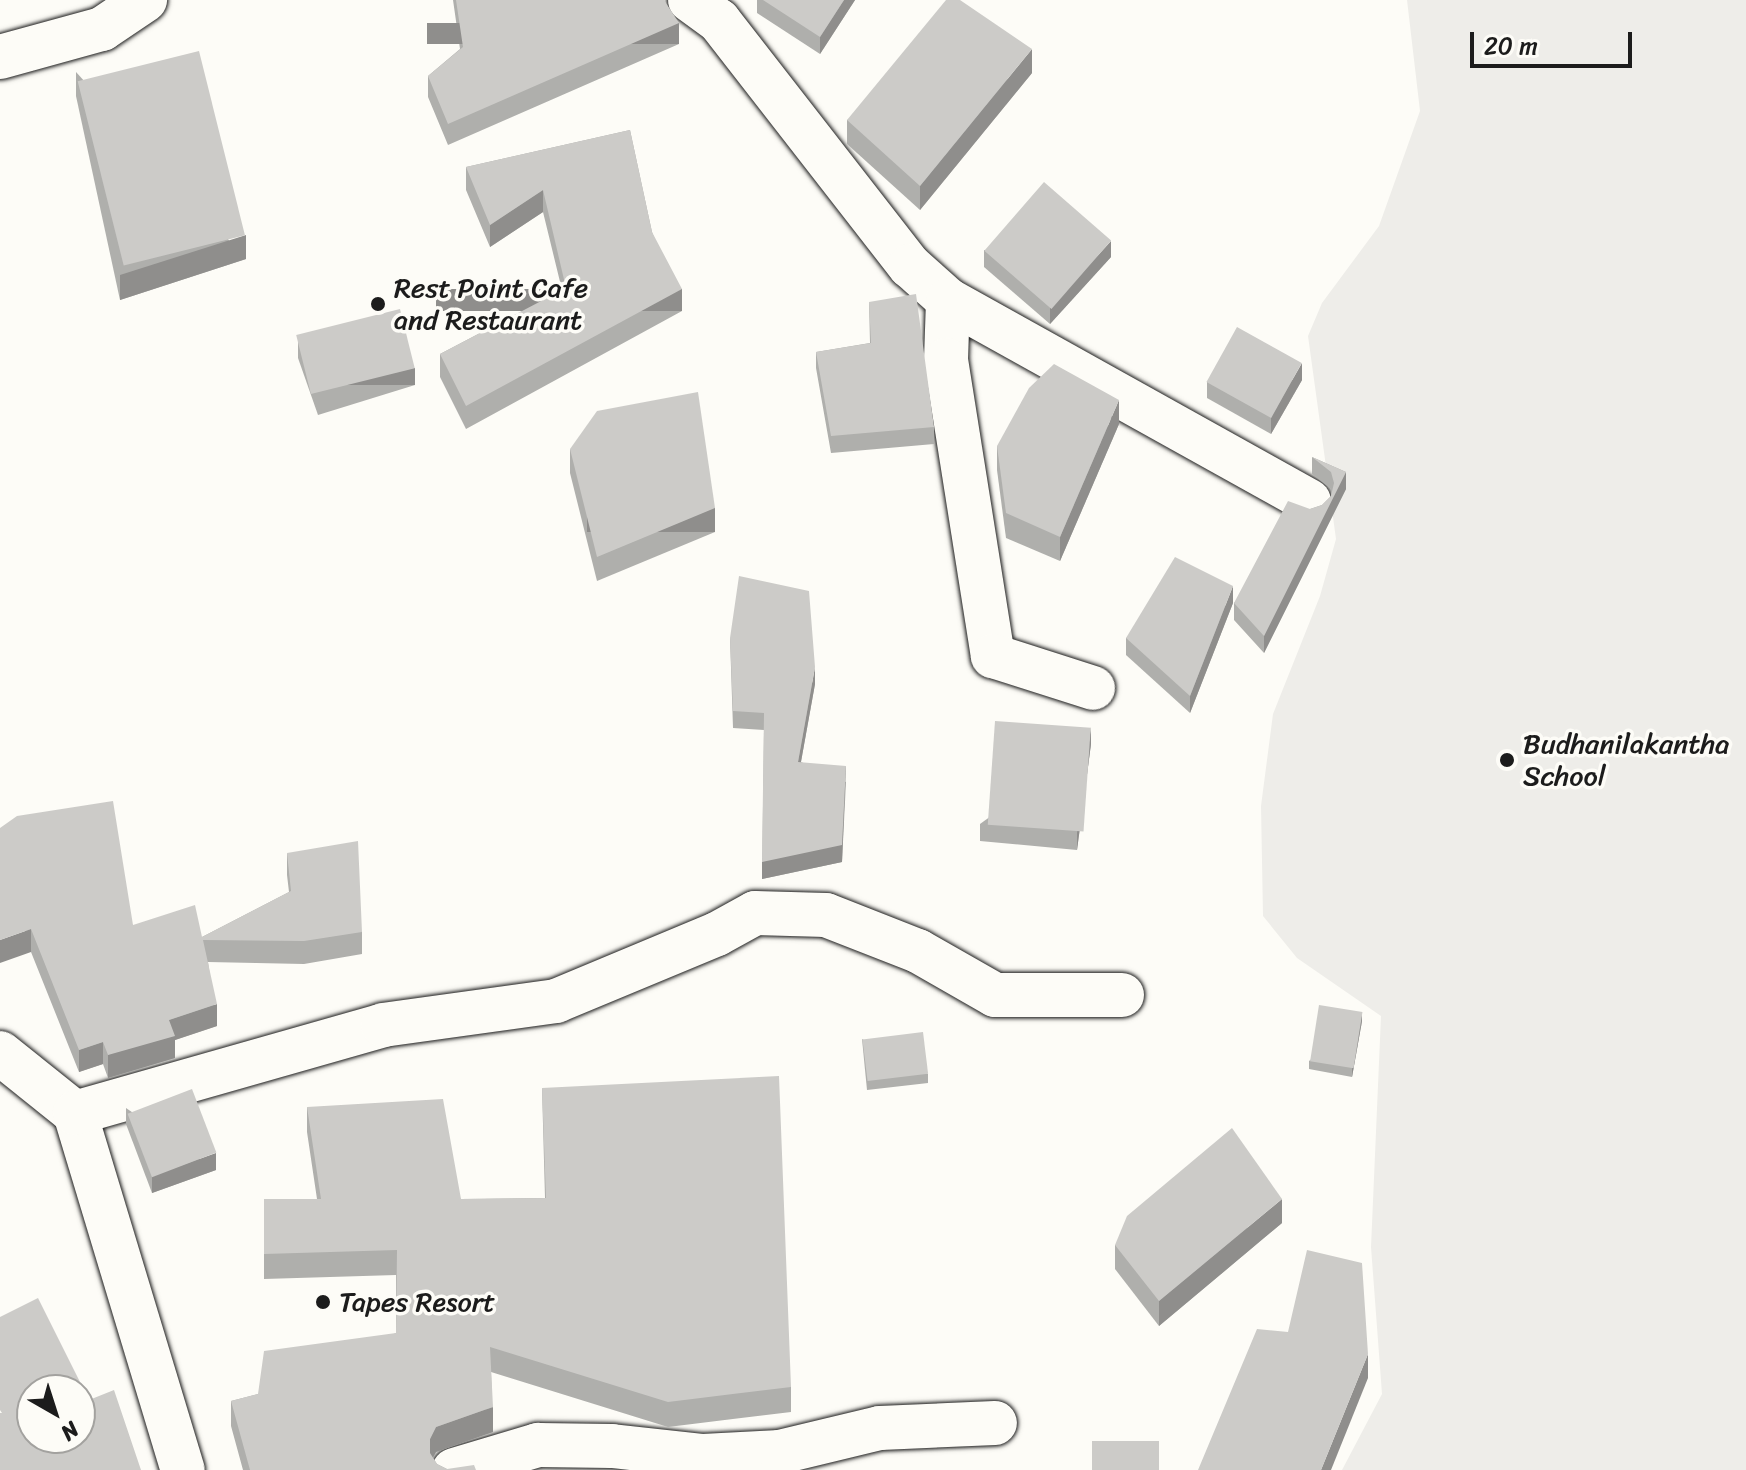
<!DOCTYPE html>
<style>
body{margin:0}
#map{position:relative;width:1746px;height:1470px;overflow:hidden;background:#fdfcf7;font-family:Sriracha,sans-serif}
div>[style]{position:absolute}
.built>*{inset:0;background:#eeede9}
.roads{filter:drop-shadow(0 0 2px #1c1c1c) drop-shadow(0 0 2px #1c1c1c)}
.minor>*{height:44px;margin:-22px;padding:0 22px;transform-origin:22px;border-radius:22px;background:#fdfcf7}
.wall>*{inset:0;background:#afafac}
.shaded-wall>*{inset:0;background:#8f8e8c;transform-origin:0 0}
.building>*{inset:0;background:#cccbc8;transform-origin:0 0}
.dots>*{width:22px;height:22px;translate:-50% -50%;box-sizing:border-box;border:4px solid #fdfcf7;border-radius:50%}
span{translate:-50% -50%;white-space:nowrap;text-align:center;line-height:1.15;-webkit-text-stroke:7px #fdfcf7;paint-order:stroke}
.poi-label{font-size:28px;color:#1c1c1c}
.left{translate:0 -50%;text-align:left}
.north{position:absolute;left:16px;top:1374px;width:80px;height:80px;box-sizing:border-box;background:#fdfcf7;border:2px solid #a3a29f;border-radius:50%;rotate:141deg;font-size:22px;font-weight:700;line-height:32px;text-align:center;color:#1c1c1c}
.north::after{content:'';display:block;margin:auto;width:28px;height:36px;background:#1c1c1c;clip-path:polygon(50% 0,100% 100%,50% 72%,0 100%)}
.scale{position:absolute;left:1470px;top:32px;width:162px;height:36px;box-sizing:border-box;border:4px solid #1c1c1c;border-top:0;padding-left:10px;font-size:24px;line-height:28px;white-space:nowrap;color:#1c1c1c;-webkit-text-stroke:6px #fdfcf7;paint-order:stroke}
</style>
<div id="map">
<div class="built">
<div style="clip-path:polygon(1407px 0,1746px 0,1746px 1470px,1342px 1470px,1382px 1394px,1371px 1247px,1381px 1016px,1297px 958px,1263px 916px,1261px 806px,1273px 714px,1320px 596px,1336px 539px,1308px 336px,1322px 303px,1379px 226px,1420px 111px)"></div>
</div>
<div class="roads">
<div class="minor">
<div style="left:690px;top:0;width:36px;rotate:36deg"></div>
<div style="left:719px;top:21px;width:311px;rotate:52.1deg"></div>
<div style="left:910px;top:266px;width:51px;rotate:41.8deg"></div>
<div style="left:948px;top:300px;width:413px;rotate:29.1deg"></div>
<div style="left:0;top:57px;width:106px;rotate:-15.4deg"></div>
<div style="left:102px;top:29px;width:52px;rotate:-34deg"></div>
<div style="left:948px;top:300px;width:60px;rotate:91.9deg"></div>
<div style="left:946px;top:360px;width:300px;rotate:81deg"></div>
<div style="left:993px;top:656px;width:105px;rotate:17.7deg"></div>
<div style="left:0;top:1053px;width:96px;rotate:38.7deg"></div>
<div style="left:75px;top:1113px;width:373px;rotate:73.2deg"></div>
<div style="left:75px;top:1113px;width:320px;rotate:-15.9deg"></div>
<div style="left:383px;top:1025px;width:175px;rotate:-7.9deg"></div>
<div style="left:556px;top:1001px;width:174px;rotate:-22.6deg"></div>
<div style="left:717px;top:934px;width:43px;rotate:-28.9deg"></div>
<div style="left:755px;top:913px;width:71px;rotate:1.6deg"></div>
<div style="left:826px;top:915px;width:99px;rotate:21.4deg"></div>
<div style="left:918px;top:951px;width:89px;rotate:29.7deg"></div>
<div style="left:995px;top:995px;width:127px"></div>
<div style="left:454px;top:1470px;width:88px;rotate:-16.6deg"></div>
<div style="left:538px;top:1445px;width:74px;rotate:0.8deg"></div>
<div style="left:612px;top:1446px;width:92px;rotate:6.3deg"></div>
<div style="left:703px;top:1456px;width:77px;rotate:-3deg"></div>
<div style="left:780px;top:1452px;width:103px;rotate:-13.5deg"></div>
<div style="left:880px;top:1428px;width:115px;rotate:-2.5deg"></div>
</div>
</div>
<div class="wall">
<div style="clip-path:polygon(453px 0,664px 0,679px 44px,448px 145px,428px 97px,428px 76px,460px 49px)"></div>
<div style="clip-path:polygon(757px 0,855px 0,820px 54px,757px 13px)"></div>
<div style="clip-path:polygon(76px 72px,246px 259px,120px 300px,76px 96px)"></div>
<div style="clip-path:polygon(1032px 73px,920px 210px,847px 144px,847px 120px)"></div>
<div style="clip-path:polygon(630px 130px,652px 232px,682px 311px,466px 429px,440px 377px,440px 354px,562px 290px,543px 212px,490px 247px,466px 190px,466px 167px)"></div>
<div style="clip-path:polygon(984px 250px,1111px 257px,1050px 324px,984px 267px)"></div>
<div style="clip-path:polygon(869px 302px,934px 427px,934px 444px,831px 453px,816px 368px,816px 352px,870px 343px)"></div>
<div style="clip-path:polygon(298px 341px,415px 385px,318px 415px,298px 358px)"></div>
<div style="clip-path:polygon(1302px 380px,1271px 434px,1207px 398px,1207px 382px)"></div>
<div style="clip-path:polygon(1119px 424px,1060px 561px,1006px 538px,997px 470px,997px 446px)"></div>
<div style="clip-path:polygon(570px 449px,715px 532px,597px 581px,570px 473px)"></div>
<div style="clip-path:polygon(1312px 457px,1346px 472px,1346px 489px,1264px 653px,1234px 620px,1234px 603px,1310px 509px,1322px 505px,1331px 496px,1331px 489px,1312px 474px)"></div>
<div style="clip-path:polygon(1233px 603px,1190px 713px,1126px 655px,1126px 638px)"></div>
<div style="clip-path:polygon(730px 638px,815px 684px,801px 762px,846px 782px,842px 862px,762px 879px,764px 730px,733px 728px)"></div>
<div style="clip-path:polygon(1091px 744px,1077px 850px,980px 841px,980px 824px)"></div>
<div style="clip-path:polygon(0 828px,133px 925px,202px 937px,289px 892px,287px 875px,287px 853px,362px 932px,362px 954px,304px 964px,208px 962px,217px 1026px,175px 1040px,175px 1058px,108px 1078px,103px 1064px,79px 1072px,31px 952px)"></div>
<div style="clip-path:polygon(1362px 1021px,1352px 1077px,1309px 1069px,1309px 1061px)"></div>
<div style="clip-path:polygon(862px 1039px,928px 1074px,928px 1083px,867px 1090px)"></div>
<div style="clip-path:polygon(542px 1088px,791px 1387px,791px 1412px,668px 1427px,491px 1372px,493px 1432px,436px 1452px,433px 1458px,437px 1464px,447px 1469px,476px 1470px,243px 1470px,231px 1426px,231px 1401px,258px 1394px,396px 1333px,396px 1275px,264px 1279px,264px 1199px,317px 1199px,307px 1132px,307px 1107px,461px 1199px,545px 1198px)"></div>
<div style="clip-path:polygon(126px 1108px,216px 1170px,152px 1193px,126px 1124px)"></div>
<div style="clip-path:polygon(1282px 1223px,1159px 1326px,1115px 1269px,1115px 1245px)"></div>
</div>
<div class="shaded-wall">
<div style="clip-path:polygon(844px 0,855px 0,820px 54px,820px 37px)"></div>
<div style="left:679px;top:23px;width:21px;height:252px;rotate:90deg"></div>
<div style="clip-path:polygon(1032px 49px,1032px 73px,920px 210px,920px 186px)"></div>
<div style="clip-path:polygon(543px 190px,543px 212px,490px 247px,490px 225px)"></div>
<div style="clip-path:polygon(246px 235px,246px 259px,120px 300px,120px 275px)"></div>
<div style="clip-path:polygon(1111px 241px,1111px 257px,1050px 324px,1050px 308px)"></div>
<div style="left:682px;top:289px;width:22px;height:246px;rotate:90deg"></div>
<div style="clip-path:polygon(1302px 363px,1302px 380px,1271px 434px,1271px 417px)"></div>
<div style="left:415px;top:368px;width:17px;height:102px;rotate:90deg"></div>
<div style="clip-path:polygon(1119px 400px,1119px 424px,1060px 561px,1060px 537px)"></div>
<div style="clip-path:polygon(1346px 472px,1346px 489px,1264px 653px,1264px 636px)"></div>
<div style="left:715px;top:508px;width:24px;height:128px;rotate:90deg"></div>
<div style="clip-path:polygon(1233px 586px,1233px 603px,1190px 713px,1190px 696px)"></div>
<div style="clip-path:polygon(815px 667px,815px 684px,798px 778px,798px 762px)"></div>
<div style="clip-path:polygon(1091px 727px,1091px 744px,1077px 850px,1077px 833px)"></div>
<div style="clip-path:polygon(846px 766px,842px 862px,762px 879px,762px 862px)"></div>
<div style="clip-path:polygon(31px 929px,31px 952px,0 963px,0 940px)"></div>
<div style="clip-path:polygon(217px 1004px,217px 1026px,175px 1040px,175px 1058px,108px 1078px,108px 1055px,169px 1020px)"></div>
<div style="clip-path:polygon(1362px 1012px,1362px 1021px,1352px 1077px,1352px 1068px)"></div>
<div style="clip-path:polygon(103px 1042px,103px 1064px,79px 1072px,79px 1050px)"></div>
<div style="clip-path:polygon(216px 1153px,216px 1170px,152px 1193px,152px 1176px)"></div>
<div style="clip-path:polygon(1282px 1199px,1282px 1223px,1159px 1326px,1159px 1301px)"></div>
<div style="clip-path:polygon(1368px 1354px,1368px 1378px,1331px 1470px,1321px 1470px)"></div>
<div style="clip-path:polygon(493px 1407px,493px 1432px,436px 1452px,430px 1463px,430px 1439px,436px 1427px)"></div>
</div>
<div class="building">
<div style="clip-path:polygon(456px 0,664px 0,679px 23px,448px 124px,428px 76px,463px 47px)"></div>
<div style="clip-path:polygon(763px 0,844px 0,820px 37px)"></div>
<div style="clip-path:polygon(946px 0,960px 0,1032px 49px,920px 186px,847px 120px)"></div>
<div style="left:199px;top:51px;width:190px;height:125px;rotate:76deg"></div>
<div style="clip-path:polygon(630px 130px,652px 232px,682px 289px,466px 406px,440px 354px,566px 288px,543px 190px,490px 225px,466px 167px)"></div>
<div style="left:1044px;top:182px;width:89px;height:91px;rotate:41deg"></div>
<div style="clip-path:polygon(916px 294px,934px 427px,831px 436px,816px 352px,871px 343px,869px 302px)"></div>
<div style="left:400px;top:309px;width:61px;height:107px;rotate:76deg"></div>
<div style="left:1237px;top:327px;width:74px;height:63px;rotate:29deg"></div>
<div style="clip-path:polygon(1054px 364px,1119px 400px,1060px 537px,1006px 513px,997px 446px,1029px 388px)"></div>
<div style="clip-path:polygon(698px 392px,715px 508px,597px 557px,570px 449px,597px 411px)"></div>
<div style="clip-path:polygon(1312px 457px,1346px 472px,1264px 636px,1234px 603px,1288px 501px,1310px 509px,1322px 505px,1331px 496px,1334px 483px,1331px 472px)"></div>
<div style="clip-path:polygon(1175px 557px,1233px 586px,1190px 696px,1126px 638px)"></div>
<div style="clip-path:polygon(739px 576px,809px 591px,815px 667px,798px 762px,846px 766px,842px 845px,762px 862px,764px 713px,733px 711px,730px 638px)"></div>
<div style="left:995px;top:721px;width:96px;height:104px;rotate:4deg"></div>
<div style="clip-path:polygon(113px 801px,133px 925px,195px 905px,202px 937px,291px 891px,287px 853px,358px 841px,362px 932px,304px 941px,203px 940px,217px 1004px,169px 1020px,175px 1036px,108px 1055px,103px 1042px,79px 1050px,31px 929px,0 940px,0 828px,17px 816px)"></div>
<div style="left:1319px;top:1005px;width:44px;height:57px;rotate:9deg"></div>
<div style="left:923px;top:1032px;width:42px;height:61px;rotate:83deg"></div>
<div style="clip-path:polygon(779px 1076px,791px 1387px,668px 1402px,490px 1347px,493px 1407px,436px 1427px,430px 1439px,430px 1453px,437px 1464px,447px 1469px,474px 1465px,476px 1470px,250px 1470px,231px 1401px,258px 1394px,264px 1351px,396px 1333px,397px 1250px,264px 1254px,264px 1199px,321px 1199px,307px 1107px,443px 1099px,461px 1199px,546px 1198px,542px 1088px)"></div>
<div style="left:192px;top:1089px;width:68px;height:69px;rotate:69deg"></div>
<div style="clip-path:polygon(1232px 1128px,1282px 1199px,1159px 1301px,1115px 1245px,1127px 1216px)"></div>
<div style="clip-path:polygon(1307px 1250px,1362px 1263px,1368px 1354px,1321px 1470px,1198px 1470px,1257px 1329px,1288px 1332px)"></div>
<div style="clip-path:polygon(evenodd,38px 1298px,89px 1400px,114px 1390px,141px 1470px,0 1470px,0 1413px,2px 1413px,0 1410px,0 1317px,38px 1298px,32px 1390px,80px 1390px,80px 1438px,32px 1438px,32px 1390px)"></div>
<div style="left:1092px;top:1441px;width:67px;height:29px"></div>
</div>
<div class="dots">
<div style="left:378px;top:304px;background:#1c1c1c"></div>
<div style="left:1507px;top:760px;background:#1c1c1c"></div>
<div style="left:323px;top:1302px;background:#1c1c1c"></div>
</div>
<div class="poi-label">
<span class="left" style="left:394px;top:304px">Rest Point Cafe<br>and Restaurant</span>
<span class="left" style="left:1523px;top:760px">Budhanilakantha<br>School</span>
<span class="left" style="left:339px;top:1302px">Tapes Resort</span>
</div>
<div class="north">N</div>
<div class="scale">20 m</div>
</div>
